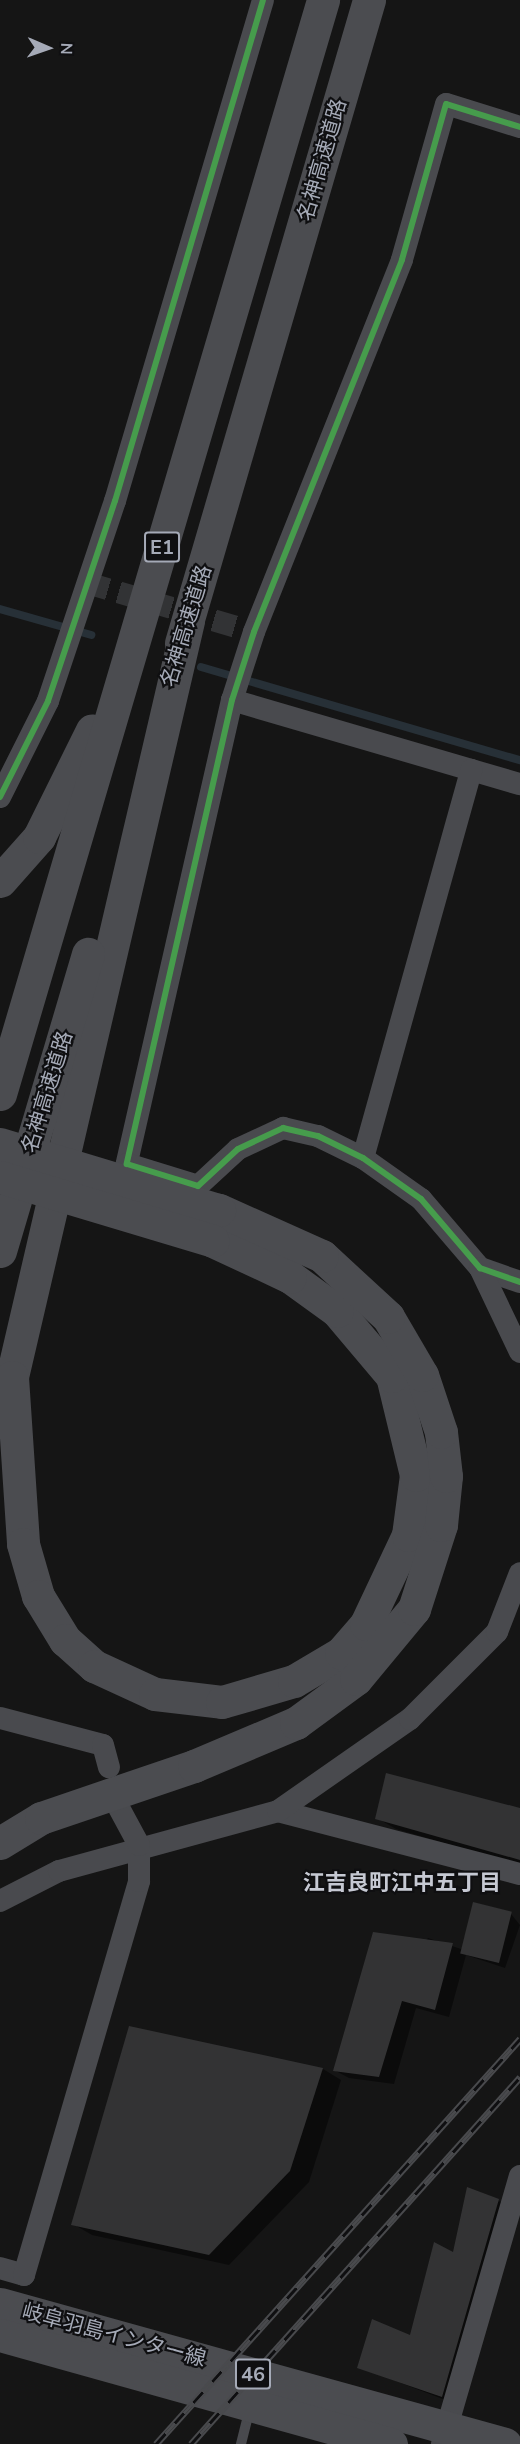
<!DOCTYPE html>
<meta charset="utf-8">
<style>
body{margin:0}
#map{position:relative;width:520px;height:2444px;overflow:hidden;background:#151515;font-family:"Nunito Sans","Noto Sans JP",sans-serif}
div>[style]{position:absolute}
.shadow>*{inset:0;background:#0007}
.stream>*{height:8px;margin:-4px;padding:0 4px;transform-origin:4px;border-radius:4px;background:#273037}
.building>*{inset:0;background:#333334;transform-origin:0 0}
.street-tunnel>*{height:22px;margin-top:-11px;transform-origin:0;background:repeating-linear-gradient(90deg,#323335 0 22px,transparent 0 33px)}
.lane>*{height:10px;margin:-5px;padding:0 5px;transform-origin:5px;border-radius:5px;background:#494a4e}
.street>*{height:22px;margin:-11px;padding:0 11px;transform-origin:11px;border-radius:11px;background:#494a4e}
.primary>*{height:33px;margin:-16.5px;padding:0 16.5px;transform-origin:16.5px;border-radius:16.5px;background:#4b4c50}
.highway>*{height:33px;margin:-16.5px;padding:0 16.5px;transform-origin:16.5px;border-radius:16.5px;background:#4b4c50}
.rail>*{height:7px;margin-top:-3.5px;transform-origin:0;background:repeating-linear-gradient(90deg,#0f0f11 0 14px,#494a4d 0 28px);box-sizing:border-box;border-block:2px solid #494a4d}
.highway-bridge>*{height:33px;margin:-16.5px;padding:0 16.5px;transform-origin:16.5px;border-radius:16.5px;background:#4b4c50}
.cycleway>*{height:6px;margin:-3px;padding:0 3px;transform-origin:3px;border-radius:3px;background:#469c4c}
span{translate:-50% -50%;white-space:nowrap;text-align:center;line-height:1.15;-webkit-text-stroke:4.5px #0f0f11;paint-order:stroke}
.shield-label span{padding:2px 4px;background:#0f0f11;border:2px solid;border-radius:4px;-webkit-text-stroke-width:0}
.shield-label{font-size:20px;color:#a5aab7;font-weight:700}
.street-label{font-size:21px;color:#a5aab7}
.neighbourhood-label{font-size:22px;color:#c6c9d3;font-weight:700}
.north{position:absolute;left:18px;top:18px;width:60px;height:60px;-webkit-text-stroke:4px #0f0f11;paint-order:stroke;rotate:92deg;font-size:16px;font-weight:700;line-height:24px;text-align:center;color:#a5aab7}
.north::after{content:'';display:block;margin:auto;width:21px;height:27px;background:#a5aab7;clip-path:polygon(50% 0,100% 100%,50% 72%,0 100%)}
</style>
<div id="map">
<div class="shadow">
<div style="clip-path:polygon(520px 1809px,520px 1865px,396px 1829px,377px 1818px)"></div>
<div style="clip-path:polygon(511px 1914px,520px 1925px,505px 1968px,466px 1955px,449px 2017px,416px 2008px,394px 2084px,349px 2078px,334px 2070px,428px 1938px,461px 1949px)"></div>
<div style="clip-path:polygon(130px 2028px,323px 2069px,341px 2080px,309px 2182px,229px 2265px,92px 2235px,73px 2224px)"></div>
<div style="clip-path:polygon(499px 2201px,517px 2212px,461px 2406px,359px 2367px,411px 2337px,454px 2254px)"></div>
</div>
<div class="stream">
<div style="left:0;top:609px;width:95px;rotate:15.9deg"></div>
<div style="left:201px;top:667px;width:332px;rotate:16.3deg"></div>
</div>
<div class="building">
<div style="clip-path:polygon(386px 1773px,520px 1808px,520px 1860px,375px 1819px)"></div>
<div style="left:473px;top:1902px;width:40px;height:53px;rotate:14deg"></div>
<div style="clip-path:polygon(373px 1932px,453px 1943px,435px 2010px,402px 2001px,379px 2077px,333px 2071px)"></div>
<div style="clip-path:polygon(129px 2026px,323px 2068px,290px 2171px,209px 2255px,71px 2225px)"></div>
<div style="clip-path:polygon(467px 2187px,499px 2199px,442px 2397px,357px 2368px,372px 2319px,410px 2335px,434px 2242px,453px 2252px)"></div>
</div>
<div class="street-tunnel">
<div style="left:87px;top:583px;width:174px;rotate:16.4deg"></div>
</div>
<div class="lane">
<div style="left:241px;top:2444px;width:36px;rotate:-76deg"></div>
</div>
<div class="street">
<div style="left:520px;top:127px;width:77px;rotate:-162.7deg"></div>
<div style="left:446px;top:104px;width:162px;rotate:105.8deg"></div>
<div style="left:402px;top:260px;width:400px;rotate:111.7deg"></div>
<div style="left:254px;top:632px;width:71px;rotate:107.9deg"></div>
<div style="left:232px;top:700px;width:476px;rotate:102.8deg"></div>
<div style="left:127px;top:1164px;width:74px;rotate:17.2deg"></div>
<div style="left:198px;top:1186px;width:54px;rotate:-42.8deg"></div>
<div style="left:238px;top:1149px;width:50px;rotate:-25deg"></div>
<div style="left:283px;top:1128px;width:36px;rotate:13deg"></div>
<div style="left:318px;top:1136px;width:50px;rotate:26.1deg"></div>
<div style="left:363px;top:1158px;width:71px;rotate:35.3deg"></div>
<div style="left:421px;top:1199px;width:91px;rotate:49.5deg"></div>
<div style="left:480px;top:1268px;width:42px;rotate:19.3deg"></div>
<div style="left:232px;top:700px;width:300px;rotate:16.3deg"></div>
<div style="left:0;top:797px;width:107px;rotate:-63.4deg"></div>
<div style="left:48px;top:701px;width:211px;rotate:-71.5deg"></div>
<div style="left:115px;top:501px;width:522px;rotate:-73.54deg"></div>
<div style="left:363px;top:1158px;width:403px;rotate:-74.4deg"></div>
<div style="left:480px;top:1268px;width:93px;rotate:64.5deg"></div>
<div style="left:0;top:1718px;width:106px;rotate:14.7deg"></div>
<div style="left:103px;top:1745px;width:23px;rotate:75deg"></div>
<div style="left:278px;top:1811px;width:250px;rotate:14.6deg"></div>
<div style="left:0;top:1901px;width:66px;rotate:-27deg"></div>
<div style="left:59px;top:1871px;width:227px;rotate:-15.3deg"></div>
<div style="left:278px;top:1811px;width:161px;rotate:-34.9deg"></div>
<div style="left:410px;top:1719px;width:123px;rotate:-45deg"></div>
<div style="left:497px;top:1632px;width:63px;rotate:-68.7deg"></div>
<div style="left:0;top:2268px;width:25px;rotate:16deg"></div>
<div style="left:24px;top:2275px;width:410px;rotate:-73.7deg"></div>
<div style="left:139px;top:1881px;width:36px;rotate:-90deg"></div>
<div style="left:139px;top:1845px;width:42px;rotate:-118.4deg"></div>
<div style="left:442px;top:2444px;width:279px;rotate:-73.8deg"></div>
</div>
<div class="primary">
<div style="left:0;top:2304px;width:524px;rotate:15.49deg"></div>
<div style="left:0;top:2335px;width:406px;rotate:15.6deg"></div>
</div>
<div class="highway">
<div style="left:188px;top:621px;width:776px;rotate:103.11deg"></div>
<div style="left:12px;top:1377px;width:167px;rotate:86.2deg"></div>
<div style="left:23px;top:1544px;width:54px;rotate:73.9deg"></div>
<div style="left:38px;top:1596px;width:52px;rotate:58.5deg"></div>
<div style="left:65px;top:1640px;width:39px;rotate:42deg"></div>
<div style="left:94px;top:1666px;width:67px;rotate:24.7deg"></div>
<div style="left:155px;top:1694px;width:67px;rotate:6.8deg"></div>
<div style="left:222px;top:1702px;width:75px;rotate:-16.3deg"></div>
<div style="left:294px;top:1681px;width:55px;rotate:-30.8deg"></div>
<div style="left:341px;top:1653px;width:38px;rotate:-49deg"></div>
<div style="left:366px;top:1624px;width:98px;rotate:-64.7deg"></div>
<div style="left:408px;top:1535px;width:61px;rotate:-82.4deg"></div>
<div style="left:416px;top:1475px;width:102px;rotate:-103.6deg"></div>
<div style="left:392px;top:1376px;width:85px;rotate:-130.2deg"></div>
<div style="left:337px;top:1311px;width:58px;rotate:-144.1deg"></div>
<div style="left:290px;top:1277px;width:85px;rotate:-154.9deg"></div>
<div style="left:181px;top:643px;width:670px;rotate:-73.7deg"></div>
<div style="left:0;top:881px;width:59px;rotate:-48.4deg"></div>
<div style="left:39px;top:837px;width:119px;rotate:-63.6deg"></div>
<div style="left:0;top:1094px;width:1141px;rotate:-73.55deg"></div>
<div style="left:0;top:1251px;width:310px;rotate:-73.5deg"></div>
<div style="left:0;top:1843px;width:48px;rotate:-31.4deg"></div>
<div style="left:41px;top:1818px;width:162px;rotate:-18.8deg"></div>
<div style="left:194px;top:1766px;width:111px;rotate:-22.9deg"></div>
<div style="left:296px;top:1723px;width:74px;rotate:-36.3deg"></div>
<div style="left:356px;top:1679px;width:91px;rotate:-50.4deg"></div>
<div style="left:414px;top:1609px;width:88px;rotate:-72.2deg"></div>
<div style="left:441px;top:1525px;width:49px;rotate:-84.2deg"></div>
<div style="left:446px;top:1476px;width:44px;rotate:-96.5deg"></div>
<div style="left:441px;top:1432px;width:60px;rotate:-108.4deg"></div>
<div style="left:422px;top:1375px;width:67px;rotate:-120.4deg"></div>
<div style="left:388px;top:1317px;width:90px;rotate:-137.3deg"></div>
<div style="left:322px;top:1256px;width:113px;rotate:-155.9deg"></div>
</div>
<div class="rail">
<div style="left:156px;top:2444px;width:545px;rotate:-48.05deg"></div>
<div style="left:191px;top:2444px;width:493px;rotate:-48.1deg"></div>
</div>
<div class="highway-bridge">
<div style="left:0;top:1144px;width:229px;rotate:16.8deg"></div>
<div style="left:0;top:1177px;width:222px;rotate:16.7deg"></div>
</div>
<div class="cycleway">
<div style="left:520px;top:127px;width:77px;rotate:-162.7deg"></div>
<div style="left:446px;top:104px;width:162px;rotate:105.8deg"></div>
<div style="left:402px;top:260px;width:400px;rotate:111.7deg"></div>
<div style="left:254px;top:632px;width:71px;rotate:107.9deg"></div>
<div style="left:232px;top:700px;width:476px;rotate:102.8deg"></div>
<div style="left:127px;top:1164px;width:74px;rotate:17.2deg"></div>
<div style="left:198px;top:1186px;width:54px;rotate:-42.8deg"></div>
<div style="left:238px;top:1149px;width:50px;rotate:-25deg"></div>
<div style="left:283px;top:1128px;width:36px;rotate:13deg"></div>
<div style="left:318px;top:1136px;width:50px;rotate:26.1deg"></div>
<div style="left:363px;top:1158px;width:71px;rotate:35.3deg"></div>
<div style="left:421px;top:1199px;width:91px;rotate:49.5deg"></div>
<div style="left:480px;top:1268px;width:42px;rotate:19.3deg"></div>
<div style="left:0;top:797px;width:107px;rotate:-63.4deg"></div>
<div style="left:48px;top:701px;width:211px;rotate:-71.5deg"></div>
<div style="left:115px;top:501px;width:522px;rotate:-73.54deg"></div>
</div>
<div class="shield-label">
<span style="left:162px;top:547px">E1</span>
<span style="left:253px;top:2374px">46</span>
</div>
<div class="street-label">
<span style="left:322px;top:160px;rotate:-74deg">名神高速道路</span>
<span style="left:186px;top:626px;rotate:-73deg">名神高速道路</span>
<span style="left:47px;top:1092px;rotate:-73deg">名神高速道路</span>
<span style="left:114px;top:2335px;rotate:15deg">岐阜羽島インター線</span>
</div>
<div class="neighbourhood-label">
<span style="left:402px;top:1884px">江吉良町江中五丁目</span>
</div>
<div class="north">N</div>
</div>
